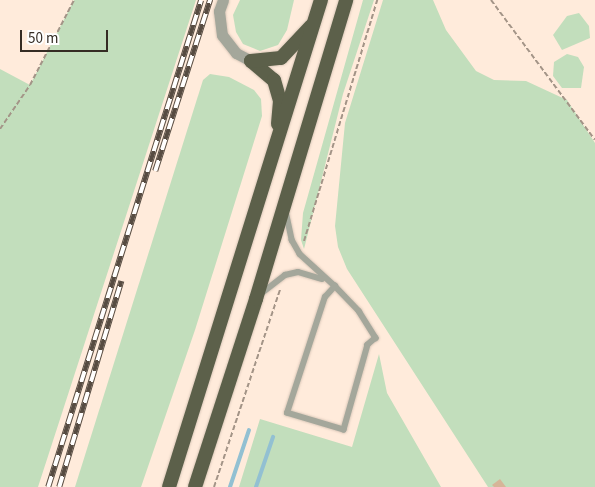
<!DOCTYPE html>
<style>
body{margin:0}
#map{position:relative;width:595px;height:487px;overflow:hidden;background:#ffebdb;font-family:"Source Sans 3",sans-serif}
div>[style]{position:absolute}
.green>*{inset:0;background:#c2debc}
.stream>*{height:4px;margin:-2px;padding:0 2px;transform-origin:2px;border-radius:2px;background:#92c0d2}
.building>*{inset:0;background:#d6b598}
.path>*{height:2px;margin-top:-1px;transform-origin:0;background:repeating-linear-gradient(90deg,#a39487 0 5px,transparent 0 7.5px)}
.roads{filter:drop-shadow(0 0 1px #dbc9ba) drop-shadow(0 0 1px #dbc9ba)}
.service>*{height:5.5px;margin:-2.75px;padding:0 2.75px;transform-origin:2.75px;border-radius:2.75px;background:#a4a79b}
.minor>*{height:11px;margin:-5.5px;padding:0 5.5px;transform-origin:5.5px;border-radius:5.5px;background:#a4a79b}
.trunk>*{height:14px;margin:-7px;padding:0 7px;transform-origin:7px;border-radius:7px;background:#5c604a}
.rail>*{height:5.5px;margin-top:-2.75px;transform-origin:0;background:repeating-linear-gradient(90deg,#fff 0 11px,#574c42 0 22px);box-sizing:border-box;border-block:1px solid #574c42}
span{translate:-50% -50%;white-space:nowrap;text-align:center;line-height:1.15;-webkit-text-stroke:5px #fff;paint-order:stroke}
.scale{position:absolute;left:20px;top:30px;width:88px;height:22px;box-sizing:border-box;border:2px solid #352c24;border-top:0;padding-left:6px;font-size:15px;line-height:18px;white-space:nowrap;color:#352c24;-webkit-text-stroke:4px #fff;paint-order:stroke}
</style>
<div id="map">
<div class="green">
<div style="clip-path:polygon(74px 0,196px 0,38px 487px,0 487px,0 69px,30px 85px)"></div>
<div style="clip-path:polygon(240px 0,294px 0,287px 30px,278px 45px,260px 51px,243px 44px,236px 32px,233px 15px)"></div>
<div style="clip-path:polygon(363px 0,374px 0,343px 94px,304px 249px,301px 240px,303px 213px)"></div>
<div style="clip-path:polygon(383px 0,433px 0,446px 30px,476px 71px,494px 80px,526px 81px,567px 100px,595px 143px,595px 487px,488px 487px,347px 269px,338px 247px,335px 226px,345px 123px)"></div>
<div style="clip-path:polygon(579px 13px,589px 26px,590px 38px,562px 50px,553px 35px,567px 16px)"></div>
<div style="clip-path:polygon(567px 54px,578px 57px,584px 67px,581px 88px,562px 88px,553px 76px,554px 62px)"></div>
<div style="clip-path:polygon(210px 74px,229px 77px,254px 90px,261px 99px,262px 116px,195px 330px,141px 487px,75px 487px,203px 80px)"></div>
<div style="clip-path:polygon(379px 354px,387px 393px,441px 487px,239px 487px,260px 419px,352px 447px)"></div>
</div>
<div class="stream">
<div style="left:230px;top:487px;width:60px;rotate:-71.6deg"></div>
<div style="left:256px;top:487px;width:53px;rotate:-71.2deg"></div>
</div>
<div class="building">
<div style="clip-path:polygon(500px 479px,506px 487px,494px 487px,492px 485px)"></div>
</div>
<div class="path">
<div style="left:491px;top:0;width:174px;rotate:53.4deg"></div>
<div style="left:0;top:129px;width:53px;rotate:-55.7deg"></div>
<div style="left:30px;top:85px;width:96px;rotate:-62.6deg"></div>
<div style="left:304px;top:241px;width:252px;rotate:-73.1deg"></div>
<div style="left:214px;top:487px;width:208px;rotate:-71.5deg"></div>
</div>
<div class="roads">
<div class="service">
<div style="left:286px;top:211px;width:30px;rotate:78deg"></div>
<div style="left:292px;top:240px;width:16px;rotate:60deg"></div>
<div style="left:300px;top:254px;width:47px;rotate:42.4deg"></div>
<div style="left:335px;top:286px;width:35px;rotate:46deg"></div>
<div style="left:359px;top:311px;width:32px;rotate:58deg"></div>
<div style="left:376px;top:338px;width:11px;rotate:139deg"></div>
<div style="left:368px;top:345px;width:88px;rotate:105.8deg"></div>
<div style="left:344px;top:430px;width:59px;rotate:-163.4deg"></div>
<div style="left:287px;top:413px;width:122px;rotate:-71.9deg"></div>
<div style="left:325px;top:297px;width:15px;rotate:-48deg"></div>
<div style="left:262px;top:293px;width:29px;rotate:-38deg"></div>
<div style="left:285px;top:275px;width:13px;rotate:-13deg"></div>
<div style="left:298px;top:272px;width:25px;rotate:16deg"></div>
</div>
<div class="minor">
<div style="left:223px;top:0;width:12px;rotate:110deg"></div>
<div style="left:219px;top:11px;width:24px;rotate:83deg"></div>
<div style="left:222px;top:35px;width:23px;rotate:52deg"></div>
<div style="left:236px;top:53px;width:17px;rotate:28deg"></div>
</div>
<div class="trunk">
<div style="left:251px;top:61px;width:30px;rotate:40deg"></div>
<div style="left:274px;top:80px;width:22px;rotate:74deg"></div>
<div style="left:280px;top:101px;width:23px;rotate:95deg"></div>
<div style="left:251px;top:61px;width:30px;rotate:-6deg"></div>
<div style="left:281px;top:58px;width:44px;rotate:-46.8deg"></div>
<div style="left:169px;top:487px;width:510px;rotate:-72.67deg"></div>
<div style="left:195px;top:487px;width:198px;rotate:-72deg"></div>
<div style="left:256px;top:299px;width:312px;rotate:-73.2deg"></div>
</div>
</div>
<div class="rail">
<div style="left:155px;top:171px;width:180px;rotate:-72.2deg"></div>
<div style="left:48px;top:487px;width:510px;rotate:-72.56deg"></div>
<div style="left:59px;top:487px;width:215px;rotate:-73.2deg"></div>
</div>
<div class="scale">50 m</div>
</div>
